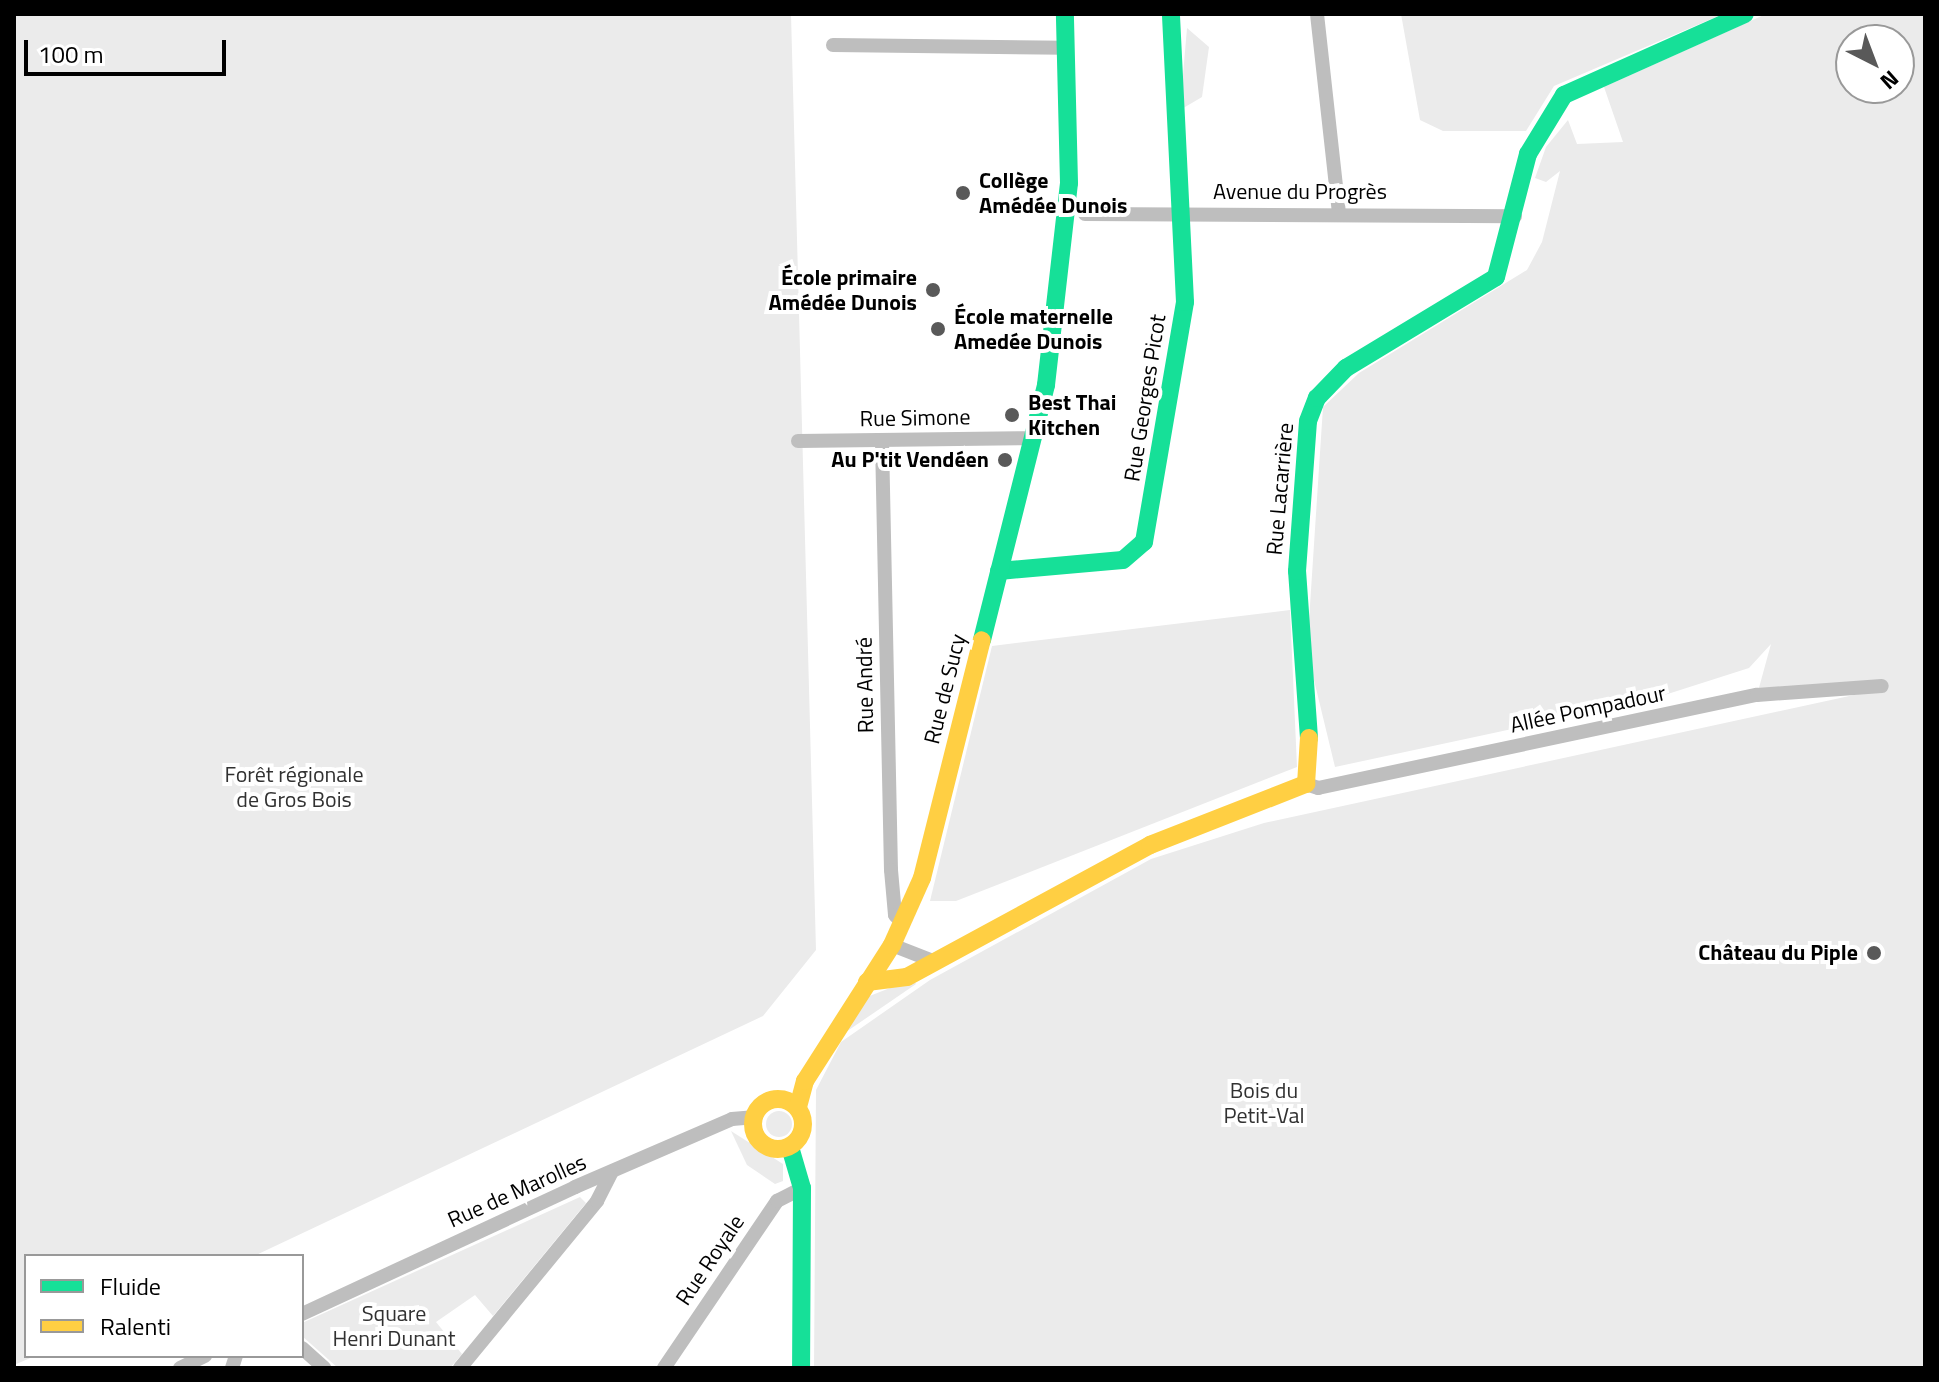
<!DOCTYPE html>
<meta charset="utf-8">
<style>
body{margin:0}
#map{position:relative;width:1939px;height:1382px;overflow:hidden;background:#fff;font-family:"Titillium Web",sans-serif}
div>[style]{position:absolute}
.green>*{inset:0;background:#ebebeb}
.round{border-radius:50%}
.street>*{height:14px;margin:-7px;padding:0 7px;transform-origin:7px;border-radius:7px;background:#bebebe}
.fast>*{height:18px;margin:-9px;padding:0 9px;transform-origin:9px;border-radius:9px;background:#16e098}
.slow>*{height:18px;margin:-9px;padding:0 9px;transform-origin:9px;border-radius:9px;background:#ffcf43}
.slow>.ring{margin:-9px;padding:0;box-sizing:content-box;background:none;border:18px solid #ffcf43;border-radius:50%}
.dots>*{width:22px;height:22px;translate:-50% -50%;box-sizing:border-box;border:4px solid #fff;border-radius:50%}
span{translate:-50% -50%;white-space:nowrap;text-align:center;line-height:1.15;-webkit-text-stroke:8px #fff;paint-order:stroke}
.poi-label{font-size:22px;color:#000;font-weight:700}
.left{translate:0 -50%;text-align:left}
.right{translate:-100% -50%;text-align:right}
.street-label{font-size:22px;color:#000}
.park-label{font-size:22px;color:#313131}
.frame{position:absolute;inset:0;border:16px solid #000;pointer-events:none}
.legend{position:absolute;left:24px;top:1254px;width:280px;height:104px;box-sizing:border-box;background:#fff;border:2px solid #999;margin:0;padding:10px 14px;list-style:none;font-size:24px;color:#000}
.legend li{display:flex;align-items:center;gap:16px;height:40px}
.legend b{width:40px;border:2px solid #999}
.north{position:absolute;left:1835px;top:24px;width:80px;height:80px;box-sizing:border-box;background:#fff;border:2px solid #999;border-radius:50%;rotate:138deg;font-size:22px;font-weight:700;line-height:32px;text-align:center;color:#000}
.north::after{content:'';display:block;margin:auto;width:28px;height:36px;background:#595959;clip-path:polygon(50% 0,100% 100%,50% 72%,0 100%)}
.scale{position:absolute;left:24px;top:40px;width:202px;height:36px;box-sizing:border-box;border:4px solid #000;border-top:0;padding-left:10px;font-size:24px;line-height:28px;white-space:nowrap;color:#000;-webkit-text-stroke:6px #fff;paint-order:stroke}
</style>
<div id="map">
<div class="green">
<div style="clip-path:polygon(14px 14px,791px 14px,816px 950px,763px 1016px,254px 1256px,26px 1256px,26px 1356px,35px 1356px,14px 1365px)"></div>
<div style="clip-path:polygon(1401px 14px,1723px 14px,1554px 86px,1526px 131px,1443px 131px,1420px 120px)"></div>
<div style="clip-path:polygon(evenodd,1766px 14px,1925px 14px,1925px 1368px,814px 1368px,816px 1090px,841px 1042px,930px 980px,1151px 859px,1264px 823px,1877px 690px,1757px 695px,1771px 644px,1749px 668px,1652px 699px,1335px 767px,1307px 651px,1323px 407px,1359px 373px,1527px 270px,1542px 242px,1560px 171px,1546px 182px,1535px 178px,1546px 147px,1568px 120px,1577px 144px,1623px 142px,1604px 87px,1766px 14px,1851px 40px,1899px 40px,1899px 88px,1851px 88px,1851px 40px)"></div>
<div style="clip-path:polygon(1187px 28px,1209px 47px,1202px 97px,1180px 110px)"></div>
<div style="clip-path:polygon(1290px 610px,1297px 767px,956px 901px,930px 901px,992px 646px)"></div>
<div style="clip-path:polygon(913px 979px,916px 984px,843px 1034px,867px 997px)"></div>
<div class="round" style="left:766px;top:1111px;width:26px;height:26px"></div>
<div style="clip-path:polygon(731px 1131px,783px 1164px,783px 1181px,775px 1184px,747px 1165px)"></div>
<div style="clip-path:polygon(580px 1197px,586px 1203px,493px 1316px,475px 1295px,436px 1322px,462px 1354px,450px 1368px,338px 1368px,302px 1336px,302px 1323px)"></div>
</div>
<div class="street">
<div style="left:1317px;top:14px;width:200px;rotate:83.7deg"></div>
<div style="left:833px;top:45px;width:232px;rotate:0.7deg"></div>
<div style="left:1085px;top:214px;width:430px;rotate:0.3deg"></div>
<div style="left:798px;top:441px;width:235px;rotate:-0.7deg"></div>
<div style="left:882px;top:441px;width:429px;rotate:88.8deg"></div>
<div style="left:891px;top:870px;width:45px;rotate:84.9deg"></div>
<div style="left:895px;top:915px;width:12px;rotate:48deg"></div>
<div style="left:1306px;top:784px;width:13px;rotate:18deg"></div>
<div style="left:1318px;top:788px;width:449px;rotate:-12deg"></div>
<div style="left:1757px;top:695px;width:125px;rotate:-4.1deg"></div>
<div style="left:892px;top:945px;width:44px;rotate:21.3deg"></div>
<div style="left:302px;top:1314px;width:301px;rotate:-24.9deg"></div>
<div style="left:575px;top:1187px;width:171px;rotate:-23.4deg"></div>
<div style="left:732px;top:1119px;width:21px;rotate:-5deg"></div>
<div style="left:302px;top:1348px;width:30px;rotate:42deg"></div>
<div style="left:180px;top:1368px;width:28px;rotate:-26deg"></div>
<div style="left:232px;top:1368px;width:13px;rotate:-72deg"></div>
<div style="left:460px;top:1368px;width:216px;rotate:-50.6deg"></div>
<div style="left:597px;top:1201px;width:33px;rotate:-63deg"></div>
<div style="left:664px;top:1368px;width:202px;rotate:-55.9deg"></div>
<div style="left:777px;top:1201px;width:28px;rotate:-27deg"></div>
</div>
<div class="fast">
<div style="left:999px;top:571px;width:124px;rotate:-5.1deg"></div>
<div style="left:1123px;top:560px;width:28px;rotate:-41deg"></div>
<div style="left:1144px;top:542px;width:243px;rotate:-80.3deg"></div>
<div style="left:1185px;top:302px;width:288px;rotate:-92.8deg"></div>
<div style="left:982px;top:640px;width:263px;rotate:-75.9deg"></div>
<div style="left:1046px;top:385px;width:203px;rotate:-83.5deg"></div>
<div style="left:1069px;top:183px;width:169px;rotate:-91.4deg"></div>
<div style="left:1309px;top:738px;width:167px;rotate:-94.1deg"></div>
<div style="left:1297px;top:571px;width:150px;rotate:-85.8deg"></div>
<div style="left:1308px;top:421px;width:25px;rotate:-69deg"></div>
<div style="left:1317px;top:398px;width:42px;rotate:-46deg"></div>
<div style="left:1346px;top:368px;width:175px;rotate:-31.2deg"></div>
<div style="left:1496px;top:277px;width:127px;rotate:-75.4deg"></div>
<div style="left:1528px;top:154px;width:69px;rotate:-58.6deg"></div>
<div style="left:1564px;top:95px;width:198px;rotate:-24.1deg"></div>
<div style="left:790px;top:1147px;width:43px;rotate:73.7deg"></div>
<div style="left:802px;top:1188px;width:180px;rotate:90.3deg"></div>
</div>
<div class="slow">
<div style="left:867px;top:982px;width:40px;rotate:-7.1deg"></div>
<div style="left:907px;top:977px;width:277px;rotate:-28.5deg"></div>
<div style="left:1150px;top:845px;width:168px;rotate:-21.4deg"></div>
<div style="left:1306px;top:784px;width:46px;rotate:-86.3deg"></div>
<div class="ring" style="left:753px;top:1099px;width:32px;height:32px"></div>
<div style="left:798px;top:1107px;width:27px;rotate:-75deg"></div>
<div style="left:805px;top:1081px;width:161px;rotate:-57.4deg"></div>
<div style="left:892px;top:945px;width:73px;rotate:-65.9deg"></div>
<div style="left:922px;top:878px;width:245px;rotate:-75.9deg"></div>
</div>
<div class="dots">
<div style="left:963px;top:193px;background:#595959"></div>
<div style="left:933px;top:290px;background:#595959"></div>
<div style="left:938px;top:329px;background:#595959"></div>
<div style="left:1012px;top:415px;background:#595959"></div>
<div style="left:1005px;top:460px;background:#595959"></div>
<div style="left:1874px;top:953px;background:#595959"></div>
</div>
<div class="poi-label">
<span class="left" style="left:979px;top:193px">Collège<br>Amédée Dunois</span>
<span class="right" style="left:917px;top:290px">École primaire<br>Amédée Dunois</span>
<span class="left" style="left:954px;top:329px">École maternelle<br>Amedée Dunois</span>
<span class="left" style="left:1028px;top:415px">Best Thai<br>Kitchen</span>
<span class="right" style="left:989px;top:460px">Au P'tit Vendéen</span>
<span class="right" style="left:1858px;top:953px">Château du Piple</span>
</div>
<div class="street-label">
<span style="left:1300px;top:192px">Avenue du Progrès</span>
<span style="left:1145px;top:398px;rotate:-81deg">Rue Georges Picot</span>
<span style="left:915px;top:418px;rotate:-1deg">Rue Simone</span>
<span style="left:1280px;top:489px;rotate:-85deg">Rue Lacarrière</span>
<span style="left:865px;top:685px;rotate:-91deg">Rue André</span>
<span style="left:945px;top:689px;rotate:-76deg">Rue de Sucy</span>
<span style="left:1588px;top:709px;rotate:-12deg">Allée Pompadour</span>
<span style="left:517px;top:1191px;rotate:-24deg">Rue de Marolles</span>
<span style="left:710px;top:1260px;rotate:-56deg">Rue Royale</span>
</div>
<div class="park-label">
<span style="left:294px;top:787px">Forêt régionale<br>de Gros Bois</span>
<span style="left:1264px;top:1103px">Bois du<br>Petit-Val</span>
<span style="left:394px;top:1326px">Square<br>Henri Dunant</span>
</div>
<div class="frame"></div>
<ul class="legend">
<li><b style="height:10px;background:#16e098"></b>Fluide</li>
<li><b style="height:10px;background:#ffcf43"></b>Ralenti</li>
</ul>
<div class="north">N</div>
<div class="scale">100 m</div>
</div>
